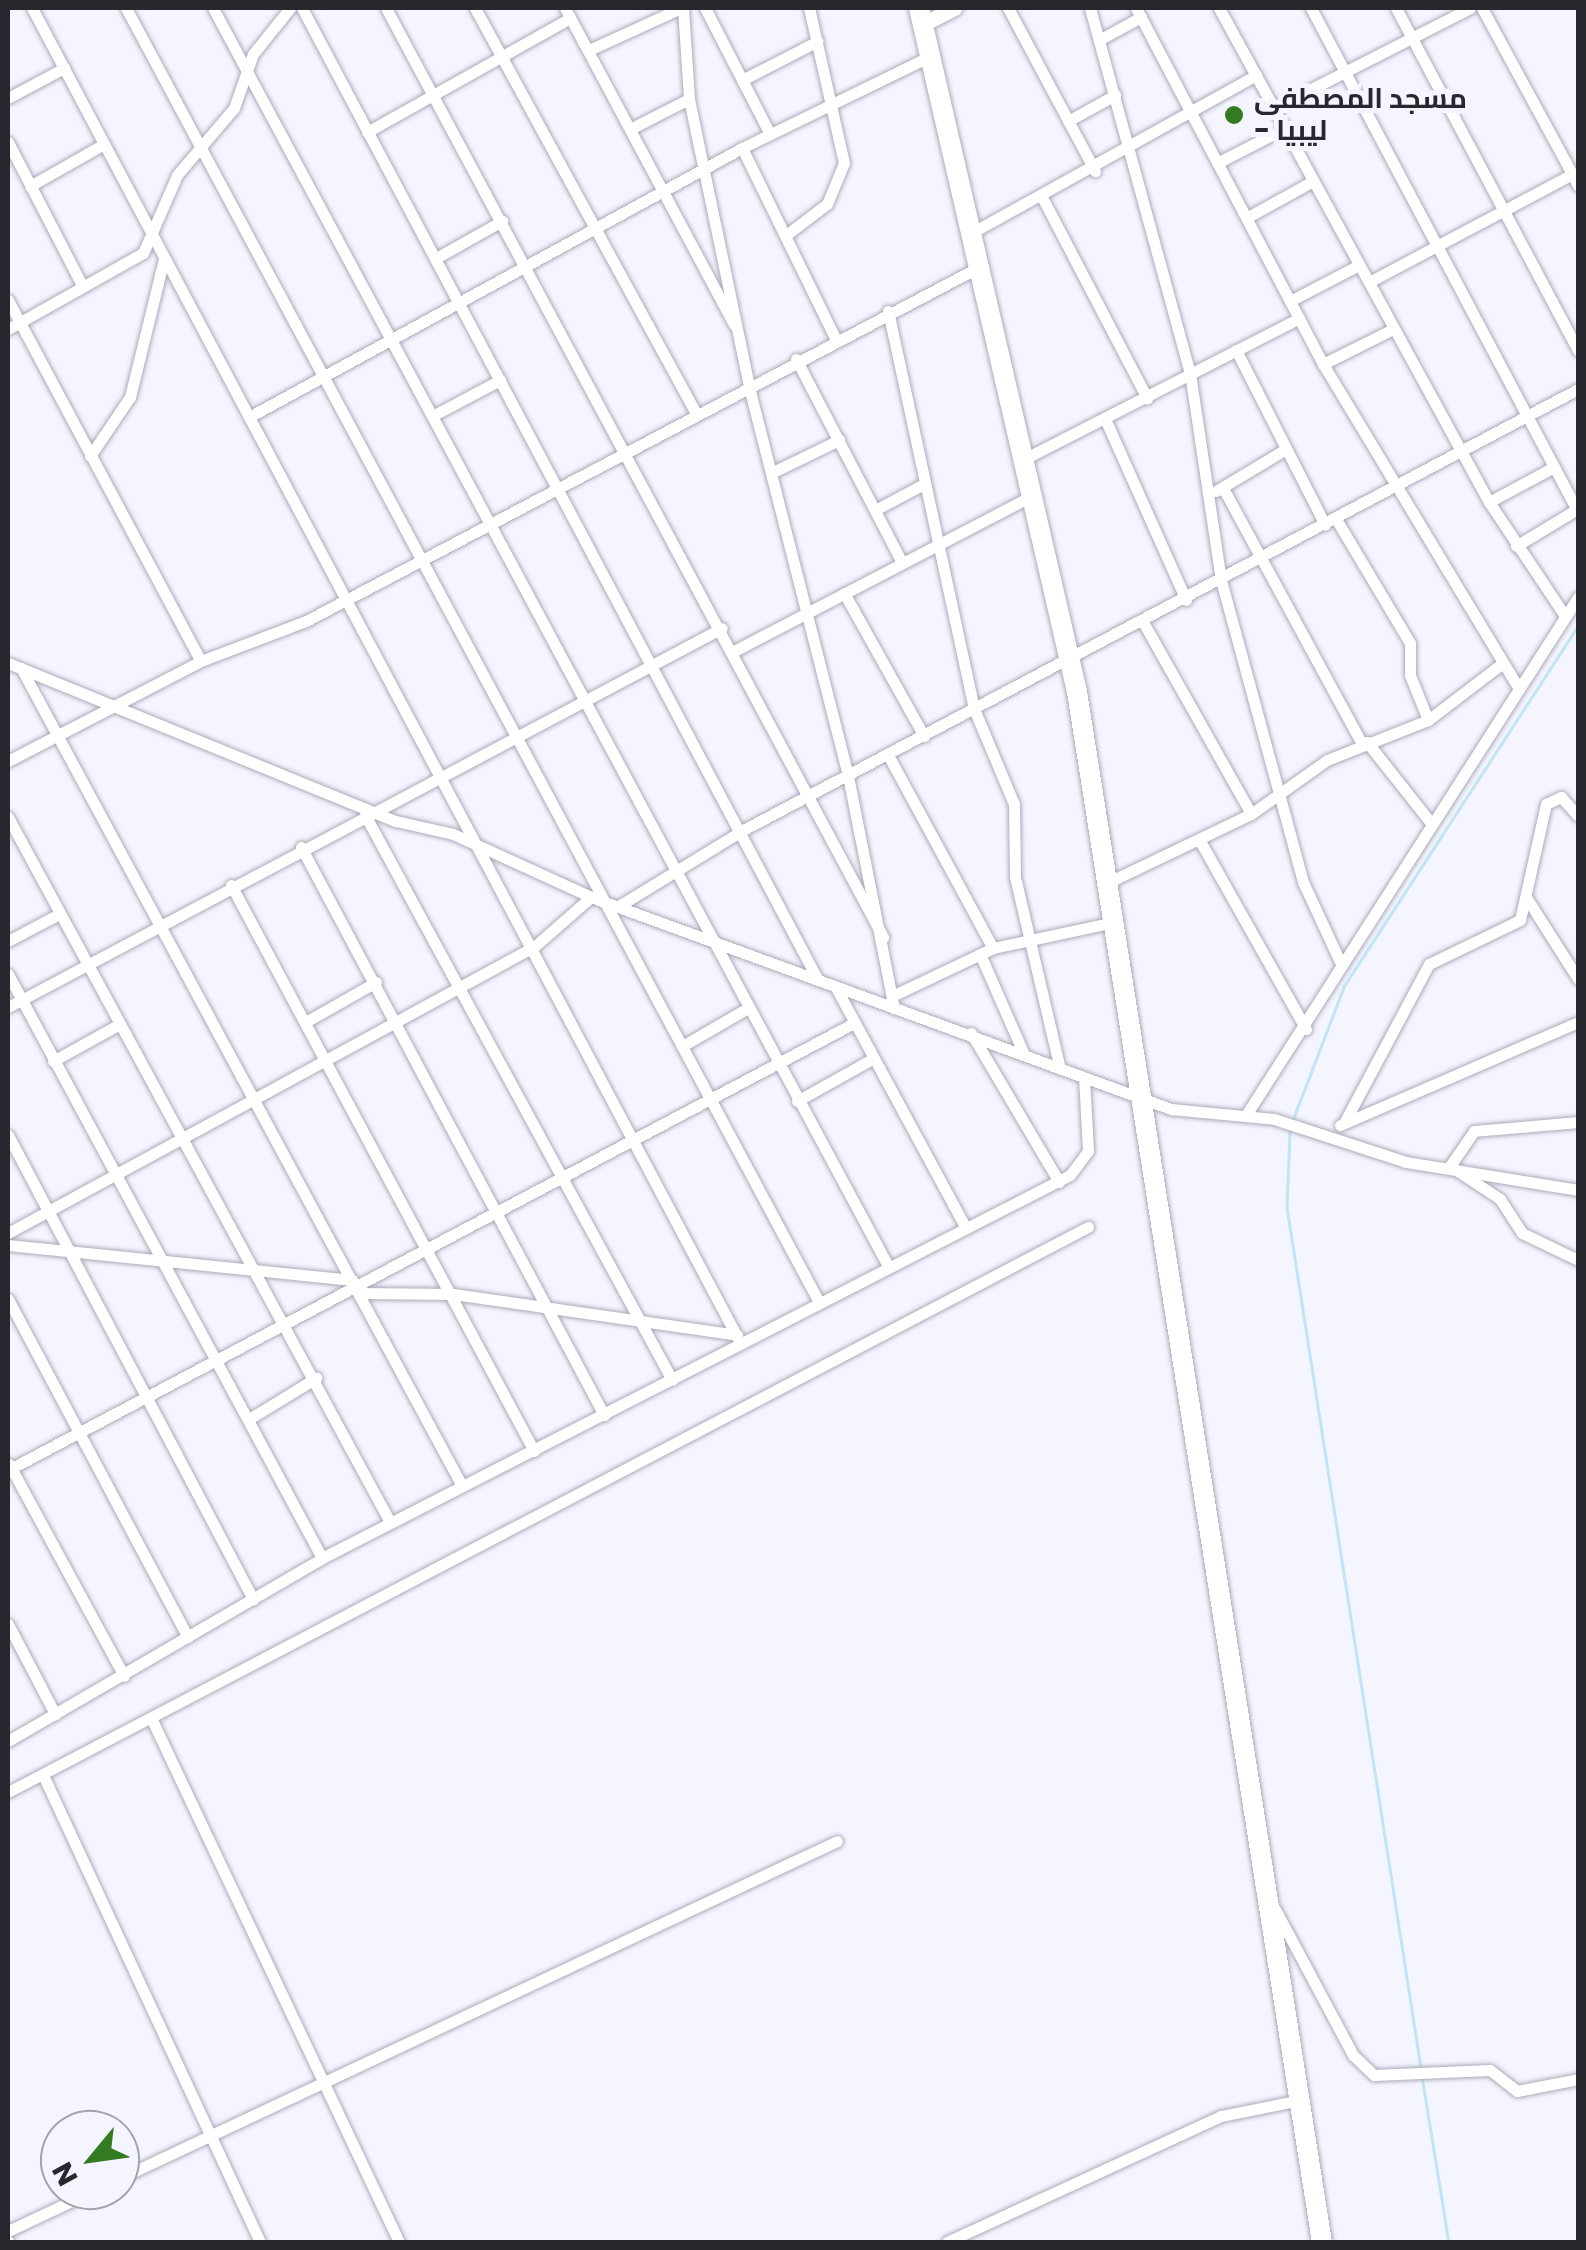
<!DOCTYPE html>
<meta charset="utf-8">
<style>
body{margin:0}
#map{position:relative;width:1586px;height:2250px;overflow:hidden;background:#f4f5fe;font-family:Poppins,Cairo,sans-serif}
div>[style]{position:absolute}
.stream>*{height:2.5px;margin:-1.25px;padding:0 1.25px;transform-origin:1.25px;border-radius:1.25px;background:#c1e5f4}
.roads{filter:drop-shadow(0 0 2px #aaabba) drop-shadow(0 0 2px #aaabba)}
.street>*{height:11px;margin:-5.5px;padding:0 5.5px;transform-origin:5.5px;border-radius:5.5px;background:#fff}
.secondary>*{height:15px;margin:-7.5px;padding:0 7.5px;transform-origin:7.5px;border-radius:7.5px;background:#fff}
.highway>*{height:20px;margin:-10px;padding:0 10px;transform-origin:10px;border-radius:10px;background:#fff}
.dots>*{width:28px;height:28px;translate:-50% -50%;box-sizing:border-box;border:5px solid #f4f5fe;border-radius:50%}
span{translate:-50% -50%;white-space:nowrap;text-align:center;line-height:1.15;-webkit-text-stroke:10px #f4f5fe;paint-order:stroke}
.poi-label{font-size:28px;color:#27282e;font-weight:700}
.left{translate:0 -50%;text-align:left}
.frame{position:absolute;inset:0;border:10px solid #27282e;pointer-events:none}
.north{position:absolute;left:40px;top:2110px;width:100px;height:100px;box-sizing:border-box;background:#f4f5fe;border:2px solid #a2a3ab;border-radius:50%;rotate:241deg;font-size:28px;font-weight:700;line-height:40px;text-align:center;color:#27282e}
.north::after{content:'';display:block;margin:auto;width:35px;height:45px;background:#337b20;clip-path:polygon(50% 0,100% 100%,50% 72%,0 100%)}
</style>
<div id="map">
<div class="stream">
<div style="left:1293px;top:1119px;width:142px;rotate:-69deg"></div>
<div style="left:1344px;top:986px;width:429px;rotate:-57deg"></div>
<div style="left:1290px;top:1132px;width:75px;rotate:92.3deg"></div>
<div style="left:1287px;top:1207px;width:871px;rotate:81.15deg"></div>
<div style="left:1422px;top:2076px;width:168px;rotate:80.8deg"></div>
</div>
<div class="roads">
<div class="street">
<div style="left:32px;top:8px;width:1512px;rotate:62.05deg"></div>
<div style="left:126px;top:8px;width:1468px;rotate:61.83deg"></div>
<div style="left:213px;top:8px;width:1425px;rotate:61.78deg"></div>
<div style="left:302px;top:8px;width:1100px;rotate:62.04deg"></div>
<div style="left:386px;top:8px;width:1054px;rotate:61.85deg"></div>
<div style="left:475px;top:8px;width:459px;rotate:61.4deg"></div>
<div style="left:565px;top:8px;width:359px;rotate:61.9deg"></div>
<div style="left:683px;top:8px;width:91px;rotate:86.2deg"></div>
<div style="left:689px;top:99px;width:298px;rotate:78.2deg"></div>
<div style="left:750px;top:391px;width:397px;rotate:75.7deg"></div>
<div style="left:848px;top:776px;width:237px;rotate:78.8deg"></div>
<div style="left:705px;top:8px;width:142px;rotate:62.7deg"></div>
<div style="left:1008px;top:8px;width:185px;rotate:61.9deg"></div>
<div style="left:1090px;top:8px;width:378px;rotate:74.7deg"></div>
<div style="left:1190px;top:373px;width:209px;rotate:81.5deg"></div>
<div style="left:1221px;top:580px;width:313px;rotate:74.8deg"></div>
<div style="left:1303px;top:882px;width:90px;rotate:65.1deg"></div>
<div style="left:1136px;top:8px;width:402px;rotate:62.3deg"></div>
<div style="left:1323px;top:364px;width:376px;rotate:58.9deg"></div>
<div style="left:1219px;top:8px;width:563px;rotate:61.34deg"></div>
<div style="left:1489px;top:502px;width:137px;rotate:56.3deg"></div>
<div style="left:1311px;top:8px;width:570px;rotate:62.09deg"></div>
<div style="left:1396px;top:8px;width:388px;rotate:62deg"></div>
<div style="left:1482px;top:8px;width:189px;rotate:61.5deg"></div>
<div style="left:1099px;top:40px;width:48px;rotate:-28.7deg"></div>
<div style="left:589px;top:50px;width:101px;rotate:-24.5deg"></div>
<div style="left:742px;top:80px;width:85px;rotate:-27.2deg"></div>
<div style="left:8px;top:98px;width:64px;rotate:-28.2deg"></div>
<div style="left:1274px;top:108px;width:220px;rotate:-27deg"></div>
<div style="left:1068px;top:121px;width:54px;rotate:-29deg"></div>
<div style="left:632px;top:128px;width:64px;rotate:-27deg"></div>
<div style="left:367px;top:132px;width:233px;rotate:-29.3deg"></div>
<div style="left:8px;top:142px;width:163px;rotate:62.7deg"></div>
<div style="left:742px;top:148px;width:212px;rotate:63.9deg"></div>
<div style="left:1219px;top:162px;width:74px;rotate:-27.3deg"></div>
<div style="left:30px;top:186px;width:85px;rotate:-29.6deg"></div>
<div style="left:1043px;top:199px;width:225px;rotate:62.4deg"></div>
<div style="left:1248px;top:217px;width:74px;rotate:-29deg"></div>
<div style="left:973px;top:232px;width:324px;rotate:-29deg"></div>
<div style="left:786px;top:235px;width:51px;rotate:-37.1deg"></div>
<div style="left:827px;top:204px;width:44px;rotate:-67.5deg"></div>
<div style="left:844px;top:163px;width:159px;rotate:-102.7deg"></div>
<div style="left:436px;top:258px;width:76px;rotate:-29.3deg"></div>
<div style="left:1369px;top:282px;width:230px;rotate:-28deg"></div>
<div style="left:1572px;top:174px;width:13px;rotate:63deg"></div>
<div style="left:8px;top:300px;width:409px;rotate:61.9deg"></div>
<div style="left:1290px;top:301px;width:78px;rotate:-27.6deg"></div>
<div style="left:888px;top:311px;width:407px;rotate:77.8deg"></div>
<div style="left:974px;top:709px;width:103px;rotate:67.2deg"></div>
<div style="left:1014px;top:804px;width:73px;rotate:89.2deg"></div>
<div style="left:1015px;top:877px;width:197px;rotate:76.8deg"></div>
<div style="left:8px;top:329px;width:155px;rotate:-29.4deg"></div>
<div style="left:143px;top:253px;width:85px;rotate:-66.4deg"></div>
<div style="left:177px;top:175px;width:88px;rotate:-49.6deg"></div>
<div style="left:234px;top:108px;width:57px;rotate:-70.6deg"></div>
<div style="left:253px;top:54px;width:59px;rotate:-51.2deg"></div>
<div style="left:1236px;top:350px;width:196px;rotate:63deg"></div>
<div style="left:796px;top:359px;width:230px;rotate:62.5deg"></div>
<div style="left:1323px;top:364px;width:78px;rotate:-26.6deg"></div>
<div style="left:434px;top:415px;width:75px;rotate:-27.9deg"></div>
<div style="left:249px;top:417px;width:562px;rotate:-28.62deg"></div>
<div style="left:742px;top:148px;width:210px;rotate:-26deg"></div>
<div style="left:1106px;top:421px;width:196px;rotate:65.9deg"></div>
<div style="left:90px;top:456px;width:71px;rotate:-55.9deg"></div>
<div style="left:130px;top:397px;width:142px;rotate:-76.2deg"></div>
<div style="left:1026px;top:458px;width:307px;rotate:-27.1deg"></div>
<div style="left:771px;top:473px;width:76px;rotate:-25.9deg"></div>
<div style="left:1223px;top:488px;width:291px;rotate:61.5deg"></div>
<div style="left:1216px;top:491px;width:82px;rotate:-31deg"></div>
<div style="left:1489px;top:502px;width:74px;rotate:-28.3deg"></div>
<div style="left:875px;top:510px;width:55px;rotate:-28deg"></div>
<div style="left:1336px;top:519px;width:144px;rotate:59.2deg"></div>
<div style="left:1410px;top:643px;width:32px;rotate:90deg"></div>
<div style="left:1410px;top:675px;width:48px;rotate:68.2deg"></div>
<div style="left:1516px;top:546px;width:71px;rotate:-31.2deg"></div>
<div style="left:844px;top:593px;width:164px;rotate:60.8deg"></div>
<div style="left:1143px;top:622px;width:220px;rotate:60.6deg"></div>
<div style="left:734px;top:651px;width:339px;rotate:-27.5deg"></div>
<div style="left:8px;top:663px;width:419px;rotate:22.2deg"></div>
<div style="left:396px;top:821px;width:58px;rotate:12.8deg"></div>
<div style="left:453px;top:834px;width:152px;rotate:24.5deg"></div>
<div style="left:591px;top:897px;width:618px;rotate:20.08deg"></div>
<div style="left:1171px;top:1109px;width:103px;rotate:5.5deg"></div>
<div style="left:1274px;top:1119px;width:139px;rotate:18deg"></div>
<div style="left:1406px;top:1162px;width:174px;rotate:9.2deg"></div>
<div style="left:21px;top:668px;width:929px;rotate:61.67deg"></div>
<div style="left:1367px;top:742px;width:103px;rotate:51.7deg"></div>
<div style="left:888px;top:755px;width:220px;rotate:61.5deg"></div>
<div style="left:8px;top:761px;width:217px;rotate:-27.4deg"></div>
<div style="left:201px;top:661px;width:112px;rotate:-20.9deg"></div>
<div style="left:306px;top:621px;width:763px;rotate:-27.74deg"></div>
<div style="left:365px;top:815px;width:643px;rotate:61.48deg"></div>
<div style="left:8px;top:817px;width:802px;rotate:61.55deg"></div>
<div style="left:1200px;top:841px;width:216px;rotate:60.6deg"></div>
<div style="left:301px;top:847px;width:644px;rotate:61.92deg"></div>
<div style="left:1111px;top:881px;width:155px;rotate:-25.6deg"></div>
<div style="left:1251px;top:814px;width:93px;rotate:-35.4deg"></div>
<div style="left:1327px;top:760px;width:109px;rotate:-21.6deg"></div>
<div style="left:1428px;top:720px;width:89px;rotate:-37.3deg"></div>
<div style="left:231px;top:885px;width:642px;rotate:61.84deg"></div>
<div style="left:1526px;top:897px;width:97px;rotate:57.6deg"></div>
<div style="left:617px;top:907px;width:148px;rotate:-31.4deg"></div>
<div style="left:743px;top:830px;width:944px;rotate:-27.84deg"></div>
<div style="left:8px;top:941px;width:58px;rotate:-27.9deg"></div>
<div style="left:980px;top:954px;width:109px;rotate:66.3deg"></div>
<div style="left:8px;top:974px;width:663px;rotate:61.73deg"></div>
<div style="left:835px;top:986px;width:273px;rotate:61.6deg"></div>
<div style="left:892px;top:996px;width:112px;rotate:-25.4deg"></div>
<div style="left:993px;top:948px;width:124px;rotate:-12.1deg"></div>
<div style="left:8px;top:1007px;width:808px;rotate:-27.96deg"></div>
<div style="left:309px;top:1020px;width:77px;rotate:-29.6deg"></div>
<div style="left:971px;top:1033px;width:173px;rotate:59.4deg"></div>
<div style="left:684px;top:1045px;width:72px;rotate:-30.1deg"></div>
<div style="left:53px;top:1061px;width:74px;rotate:-29deg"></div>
<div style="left:797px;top:1101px;width:86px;rotate:-29.2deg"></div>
<div style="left:1246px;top:1115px;width:615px;rotate:-57.34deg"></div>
<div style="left:1578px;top:1122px;width:104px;rotate:175.1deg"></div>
<div style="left:1474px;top:1131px;width:42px;rotate:124.4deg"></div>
<div style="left:1450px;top:1166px;width:60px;rotate:33.4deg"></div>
<div style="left:1500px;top:1199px;width:40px;rotate:57.1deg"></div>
<div style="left:1522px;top:1233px;width:62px;rotate:25.7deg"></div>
<div style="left:1344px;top:1123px;width:180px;rotate:-61.9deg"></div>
<div style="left:1429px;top:964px;width:101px;rotate:-25.8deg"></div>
<div style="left:1520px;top:920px;width:119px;rotate:-77.4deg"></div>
<div style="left:1546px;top:804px;width:17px;rotate:-25deg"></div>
<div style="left:1561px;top:797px;width:25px;rotate:48deg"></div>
<div style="left:1340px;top:1125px;width:259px;rotate:-23.4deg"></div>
<div style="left:8px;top:1135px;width:525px;rotate:62.17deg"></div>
<div style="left:8px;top:1233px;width:600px;rotate:-28.57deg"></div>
<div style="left:535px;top:946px;width:74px;rotate:-41.2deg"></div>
<div style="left:8px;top:1245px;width:346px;rotate:5.8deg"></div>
<div style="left:359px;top:1293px;width:95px;rotate:0.6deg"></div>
<div style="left:454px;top:1294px;width:286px;rotate:8.2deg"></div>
<div style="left:8px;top:1299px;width:383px;rotate:62deg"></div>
<div style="left:249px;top:1419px;width:79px;rotate:-31.5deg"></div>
<div style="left:9px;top:1464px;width:241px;rotate:61.5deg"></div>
<div style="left:8px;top:1470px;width:955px;rotate:-27.85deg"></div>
<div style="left:8px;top:1624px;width:102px;rotate:62.4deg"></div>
<div style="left:153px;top:1722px;width:575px;rotate:64.68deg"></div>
<div style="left:8px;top:1741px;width:363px;rotate:-30.2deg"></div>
<div style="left:322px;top:1558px;width:840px;rotate:-27.11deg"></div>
<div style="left:1070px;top:1175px;width:30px;rotate:-53deg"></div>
<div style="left:1088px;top:1151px;width:73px;rotate:-93.1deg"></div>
<div style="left:43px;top:1775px;width:515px;rotate:65.08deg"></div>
<div style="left:8px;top:1792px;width:1219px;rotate:-27.62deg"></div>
<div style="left:1275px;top:1909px;width:166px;rotate:61.9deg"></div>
<div style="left:1353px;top:2055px;width:29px;rotate:44deg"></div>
<div style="left:1374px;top:2075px;width:116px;rotate:-2.5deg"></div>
<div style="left:1490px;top:2070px;width:34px;rotate:38deg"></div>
<div style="left:1517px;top:2091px;width:62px;rotate:-11.1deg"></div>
<div style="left:120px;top:2178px;width:792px;rotate:-25.17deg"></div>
<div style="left:8px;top:2231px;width:96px;rotate:-25.2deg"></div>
<div style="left:8px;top:2241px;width:1px;rotate:90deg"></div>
<div style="left:947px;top:2242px;width:302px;rotate:-24.7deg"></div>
<div style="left:1221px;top:2116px;width:81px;rotate:-11.4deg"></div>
</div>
<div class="secondary">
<div style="left:923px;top:24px;width:35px;rotate:-27deg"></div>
</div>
<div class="highway">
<div style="left:919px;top:8px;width:702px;rotate:76.99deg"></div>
<div style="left:1077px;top:692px;width:1569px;rotate:81.02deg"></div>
</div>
</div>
<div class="dots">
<div style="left:1234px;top:115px;background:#337b20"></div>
</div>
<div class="poi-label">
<span class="left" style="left:1254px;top:115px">مسجد المصطفى<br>- ليبيا</span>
</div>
<div class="frame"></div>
<div class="north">N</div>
</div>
